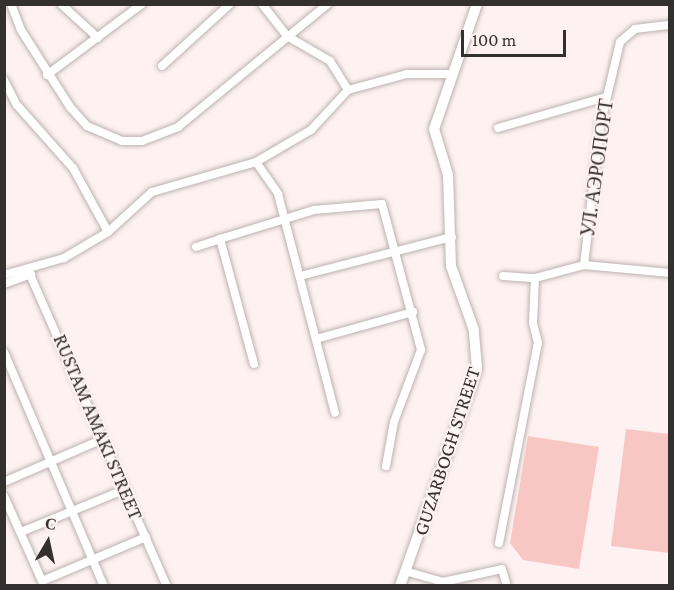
<!DOCTYPE html>
<meta charset="utf-8">
<style>
body{margin:0}
#map{position:relative;width:674px;height:590px;overflow:hidden;background:#fdf2f1;font-family:"Crimson Pro",serif}
div>[style]{position:absolute}
.green>*{inset:0;background:#f9c7c3}
.roads{filter:drop-shadow(0 0 2px #bcb2b1) drop-shadow(0 0 2px #bcb2b1)}
.street>*{height:8px;margin:-4px;padding:0 4px;transform-origin:4px;border-radius:4px;background:#fff}
.secondary>*{height:10px;margin:-5px;padding:0 5px;transform-origin:5px;border-radius:5px;background:#fff}
span{translate:-50% -50%;white-space:nowrap;text-align:center;line-height:1.15;-webkit-text-stroke:4.5px #fdf2f1;paint-order:stroke}
.street-label{font-size:20px;color:#343030}
.frame{position:absolute;inset:0;border:6px solid #343030;pointer-events:none}
.north{position:absolute;left:18px;top:512px;width:60px;height:60px;-webkit-text-stroke:4px #fdf2f1;paint-order:stroke;rotate:9deg;font-size:16px;font-weight:700;line-height:24px;text-align:center;color:#343030}
.north::after{content:'';display:block;margin:auto;width:21px;height:27px;background:#343030;clip-path:polygon(50% 0,100% 100%,50% 72%,0 100%)}
.scale{position:absolute;left:461px;top:30px;width:105px;height:27px;box-sizing:border-box;border:3px solid #343030;border-top:0;padding-left:8px;font-size:18px;line-height:21px;white-space:nowrap;color:#343030;-webkit-text-stroke:4px #fdf2f1;paint-order:stroke}
</style>
<div id="map">
<div class="green">
<div style="clip-path:polygon(626px 429px,669px 434px,669px 553px,611px 546px)"></div>
<div style="clip-path:polygon(528px 436px,599px 447px,579px 569px,523px 560px,510px 543px)"></div>
</div>
<div class="roads">
<div class="street">
<div style="left:11px;top:4px;width:28px;rotate:69deg"></div>
<div style="left:21px;top:30px;width:91px;rotate:57.5deg"></div>
<div style="left:70px;top:107px;width:25px;rotate:48deg"></div>
<div style="left:87px;top:126px;width:38px;rotate:23deg"></div>
<div style="left:122px;top:141px;width:20px"></div>
<div style="left:142px;top:141px;width:39px;rotate:-21deg"></div>
<div style="left:178px;top:127px;width:194px;rotate:-39.4deg"></div>
<div style="left:61px;top:4px;width:50px;rotate:42.6deg"></div>
<div style="left:262px;top:4px;width:41px;rotate:52deg"></div>
<div style="left:287px;top:36px;width:50px;rotate:30.2deg"></div>
<div style="left:330px;top:61px;width:34px;rotate:58deg"></div>
<div style="left:162px;top:66px;width:92px;rotate:-42.4deg"></div>
<div style="left:47px;top:75px;width:119px;rotate:-36.8deg"></div>
<div style="left:4px;top:80px;width:28px;rotate:63deg"></div>
<div style="left:17px;top:105px;width:84px;rotate:48.4deg"></div>
<div style="left:73px;top:168px;width:73px;rotate:61.3deg"></div>
<div style="left:108px;top:232px;width:51px;rotate:149.4deg"></div>
<div style="left:64px;top:258px;width:62px;rotate:164.2deg"></div>
<div style="left:498px;top:128px;width:112px;rotate:-16deg"></div>
<div style="left:256px;top:162px;width:64px;rotate:-30.2deg"></div>
<div style="left:311px;top:130px;width:54px;rotate:-47.2deg"></div>
<div style="left:348px;top:90px;width:61px;rotate:-15.2deg"></div>
<div style="left:407px;top:74px;width:43px"></div>
<div style="left:108px;top:232px;width:59px;rotate:-42.3deg"></div>
<div style="left:152px;top:192px;width:108px;rotate:-16.1deg"></div>
<div style="left:256px;top:162px;width:39px;rotate:55deg"></div>
<div style="left:278px;top:194px;width:226px;rotate:75.4deg"></div>
<div style="left:196px;top:247px;width:25px;rotate:-18deg"></div>
<div style="left:584px;top:265px;width:140px;rotate:-83.4deg"></div>
<div style="left:600px;top:126px;width:86px;rotate:-76.6deg"></div>
<div style="left:620px;top:42px;width:20px;rotate:-41deg"></div>
<div style="left:635px;top:29px;width:35px;rotate:-7deg"></div>
<div style="left:584px;top:265px;width:86px;rotate:5.3deg"></div>
<div style="left:28px;top:270px;width:345px;rotate:66.3deg"></div>
<div style="left:300px;top:276px;width:157px;rotate:-14.4deg"></div>
<div style="left:503px;top:276px;width:32px;rotate:4deg"></div>
<div style="left:4px;top:284px;width:29px;rotate:-20deg"></div>
<div style="left:316px;top:339px;width:101px;rotate:-15.6deg"></div>
<div style="left:4px;top:352px;width:254px;rotate:66.9deg"></div>
<div style="left:254px;top:364px;width:130px;rotate:-105.2deg"></div>
<div style="left:220px;top:239px;width:98px;rotate:-17.1deg"></div>
<div style="left:314px;top:210px;width:68px;rotate:-5deg"></div>
<div style="left:382px;top:204px;width:151px;rotate:75deg"></div>
<div style="left:421px;top:350px;width:77px;rotate:110.6deg"></div>
<div style="left:394px;top:422px;width:45px;rotate:100.3deg"></div>
<div style="left:4px;top:482px;width:108px;rotate:-23.5deg"></div>
<div style="left:4px;top:496px;width:93px;rotate:65.9deg"></div>
<div style="left:42px;top:581px;width:113px;rotate:-22.9deg"></div>
<div style="left:21px;top:532px;width:113px;rotate:-22.3deg"></div>
<div style="left:499px;top:543px;width:204px;rotate:-79deg"></div>
<div style="left:538px;top:343px;width:21px;rotate:-104deg"></div>
<div style="left:533px;top:323px;width:45px;rotate:-87.5deg"></div>
<div style="left:535px;top:278px;width:51px;rotate:-14.9deg"></div>
<div style="left:405px;top:571px;width:40px;rotate:16deg"></div>
<div style="left:443px;top:582px;width:60px;rotate:-12.4deg"></div>
<div style="left:502px;top:569px;width:18px;rotate:74deg"></div>
</div>
<div class="secondary">
<div style="left:400px;top:586px;width:231px;rotate:-70.5deg"></div>
<div style="left:477px;top:368px;width:38px;rotate:-95deg"></div>
<div style="left:474px;top:330px;width:68px;rotate:-109.8deg"></div>
<div style="left:451px;top:266px;width:91px;rotate:-91.9deg"></div>
<div style="left:448px;top:175px;width:48px;rotate:-106.9deg"></div>
<div style="left:434px;top:129px;width:132px;rotate:-71deg"></div>
</div>
</div>
<div class="street-label">
<span style="left:597px;top:168px;rotate:-82deg">УЛ. АЭРОПОРТ</span>
<span style="left:98px;top:427px;rotate:67deg">RUSTAM AMAKI STREET</span>
<span style="left:447px;top:451px;rotate:-72deg">GUZARBOGH STREET</span>
</div>
<div class="frame"></div>
<div class="north">С</div>
<div class="scale">100 m</div>
</div>
